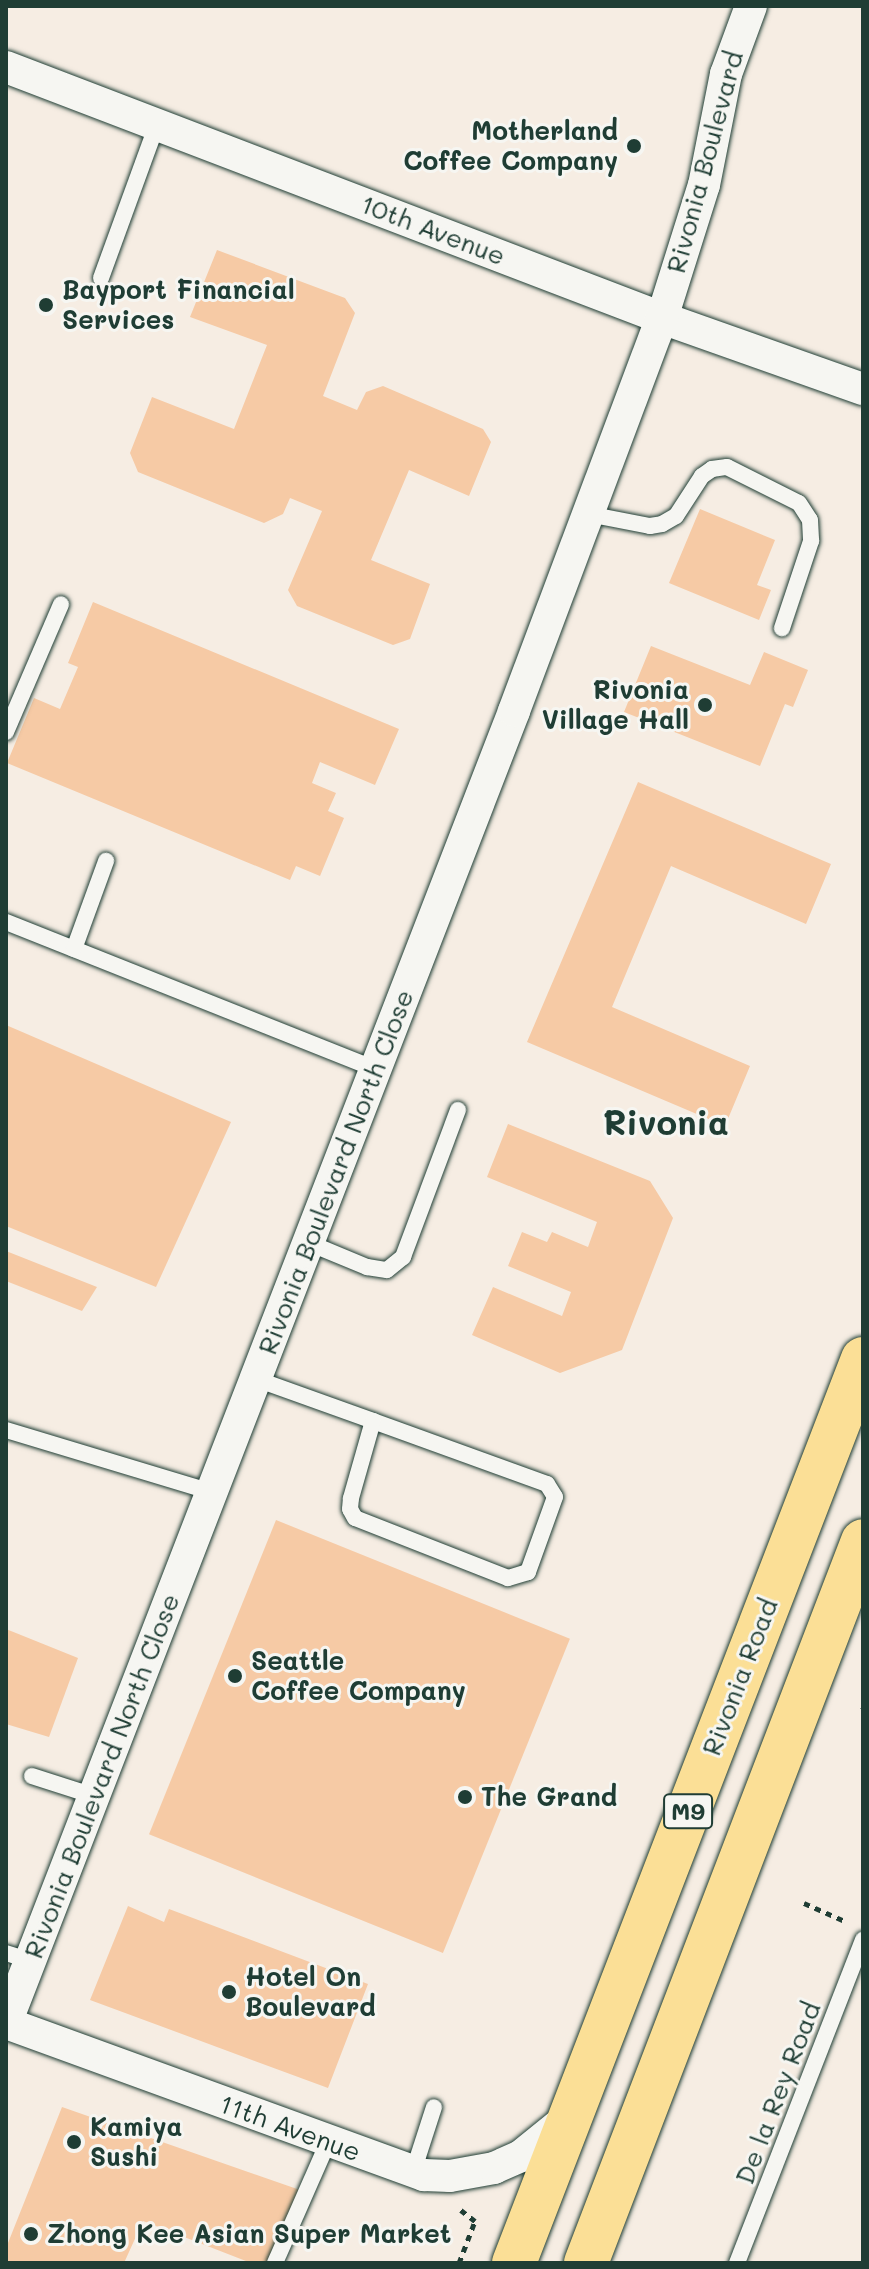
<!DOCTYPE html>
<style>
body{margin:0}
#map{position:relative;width:869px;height:2269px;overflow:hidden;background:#f6ede3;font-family:Mali,sans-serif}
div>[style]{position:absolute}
.building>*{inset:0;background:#f6caa5;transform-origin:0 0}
.path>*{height:5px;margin-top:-2.5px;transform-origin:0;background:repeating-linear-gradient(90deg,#1f3d34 0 6px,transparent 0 12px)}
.roads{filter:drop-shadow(0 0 2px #1f3d34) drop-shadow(0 0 2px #1f3d34)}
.service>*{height:16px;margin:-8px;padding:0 8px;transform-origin:8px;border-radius:8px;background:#f6f6f2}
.minor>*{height:32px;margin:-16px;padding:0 16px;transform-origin:16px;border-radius:16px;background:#f6f6f2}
.primary>*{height:44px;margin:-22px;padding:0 22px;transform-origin:22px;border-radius:22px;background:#fbdf96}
.dots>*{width:22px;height:22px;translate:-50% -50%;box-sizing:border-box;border:4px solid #f6f6f2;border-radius:50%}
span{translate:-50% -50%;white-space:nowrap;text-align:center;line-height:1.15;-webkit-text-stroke:6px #f6f6f2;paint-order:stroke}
.shield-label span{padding:2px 6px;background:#f6f6f2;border:2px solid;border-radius:6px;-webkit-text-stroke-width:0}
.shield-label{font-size:24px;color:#1f3d34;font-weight:700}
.poi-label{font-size:26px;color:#1f3d34;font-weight:700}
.right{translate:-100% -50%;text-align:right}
.left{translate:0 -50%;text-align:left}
.street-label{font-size:26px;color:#1f3d34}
.district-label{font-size:34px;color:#1f3d34;font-weight:700}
.frame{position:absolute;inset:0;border:8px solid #1f3d34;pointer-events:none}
</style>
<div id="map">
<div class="building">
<div style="clip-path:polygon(217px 250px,345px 298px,355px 313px,323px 396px,357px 410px,366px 392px,383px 386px,483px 429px,491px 442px,469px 496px,409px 470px,371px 560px,430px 584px,410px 639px,393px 645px,297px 606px,288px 590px,322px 511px,290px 498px,283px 514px,264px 523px,138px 472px,130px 453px,152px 397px,234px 429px,267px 345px,190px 317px)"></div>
<div style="clip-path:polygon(700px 509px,775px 540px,757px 585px,771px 590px,759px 620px,669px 583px)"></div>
<div style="clip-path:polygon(93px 602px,399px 729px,375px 785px,320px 762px,312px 783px,336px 793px,328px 811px,344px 818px,320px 876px,296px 866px,290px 880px,7px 763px,34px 698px,60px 709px,78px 667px,68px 663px)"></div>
<div style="clip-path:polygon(651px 646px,750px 685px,764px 652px,808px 670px,793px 707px,785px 704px,760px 766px,624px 712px)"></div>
<div style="clip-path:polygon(638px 782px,831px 864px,806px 924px,671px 866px,612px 1007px,750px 1066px,725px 1126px,527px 1042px)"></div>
<div style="clip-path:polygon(6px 1025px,231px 1122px,156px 1287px,6px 1226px)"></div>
<div style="clip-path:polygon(508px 1124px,650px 1181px,673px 1218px,622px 1350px,560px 1373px,472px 1335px,493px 1287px,562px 1316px,571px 1292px,508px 1266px,522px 1232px,547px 1242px,552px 1232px,588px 1247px,597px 1222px,487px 1177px)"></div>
<div style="clip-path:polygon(6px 1251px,97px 1287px,82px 1311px,6px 1281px)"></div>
<div style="left:276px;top:1520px;width:317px;height:339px;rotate:22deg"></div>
<div style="clip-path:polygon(6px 1629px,78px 1658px,49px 1737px,6px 1724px)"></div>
<div style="clip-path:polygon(128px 1906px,164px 1922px,169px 1909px,368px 1984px,328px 2088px,90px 2000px)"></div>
<div style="clip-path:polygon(62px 2107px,300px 2190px,271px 2263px,251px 2263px,143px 2221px,124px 2263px,6px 2263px,6px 2248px)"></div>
</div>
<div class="path">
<div style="left:862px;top:1706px;width:1px;rotate:45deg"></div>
<div style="left:804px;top:1903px;width:47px;rotate:23.8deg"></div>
<div style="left:459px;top:2263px;width:45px;rotate:-69.1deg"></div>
<div style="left:475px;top:2221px;width:18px;rotate:-142deg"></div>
</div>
<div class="roads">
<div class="service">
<div style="left:101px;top:278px;width:164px;rotate:-70deg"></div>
<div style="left:588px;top:514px;width:63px;rotate:11deg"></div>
<div style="left:650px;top:526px;width:12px;rotate:-9deg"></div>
<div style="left:662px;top:524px;width:16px;rotate:-30deg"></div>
<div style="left:676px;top:516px;width:48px;rotate:-57deg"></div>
<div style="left:702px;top:476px;width:12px;rotate:-35deg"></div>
<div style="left:712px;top:469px;width:15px;rotate:-8deg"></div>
<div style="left:727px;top:467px;width:80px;rotate:26.6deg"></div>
<div style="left:799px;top:503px;width:20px;rotate:57deg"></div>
<div style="left:810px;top:520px;width:21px;rotate:87deg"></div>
<div style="left:811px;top:541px;width:92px;rotate:108.4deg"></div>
<div style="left:6px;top:732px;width:139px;rotate:-66.7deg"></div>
<div style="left:6px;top:922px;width:397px;rotate:21.7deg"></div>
<div style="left:74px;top:949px;width:94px;rotate:-70deg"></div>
<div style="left:309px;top:1243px;width:63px;rotate:22.5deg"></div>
<div style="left:367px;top:1267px;width:20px;rotate:9deg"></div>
<div style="left:387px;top:1270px;width:21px;rotate:-39deg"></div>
<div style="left:403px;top:1257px;width:157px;rotate:-69.5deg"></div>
<div style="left:256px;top:1379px;width:124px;rotate:19.7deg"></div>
<div style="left:373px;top:1421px;width:185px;rotate:19.9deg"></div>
<div style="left:547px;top:1484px;width:15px;rotate:58deg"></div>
<div style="left:555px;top:1497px;width:80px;rotate:109.8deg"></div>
<div style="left:528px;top:1572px;width:21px;rotate:163deg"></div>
<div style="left:508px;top:1578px;width:164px;rotate:-158.6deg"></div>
<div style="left:355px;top:1518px;width:10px;rotate:-119deg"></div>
<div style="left:350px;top:1509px;width:11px;rotate:-85deg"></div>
<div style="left:351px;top:1498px;width:80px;rotate:-74.1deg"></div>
<div style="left:6px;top:1430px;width:215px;rotate:16.8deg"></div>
<div style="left:32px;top:1776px;width:65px;rotate:17.9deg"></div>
<div style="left:6px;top:1953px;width:25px;rotate:18deg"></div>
<div style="left:413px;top:2172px;width:68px;rotate:-72.1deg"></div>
<div style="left:275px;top:2263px;width:132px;rotate:-66.3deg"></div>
<div style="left:737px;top:2263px;width:347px;rotate:-68.7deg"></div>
</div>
<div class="minor">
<div style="left:6px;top:67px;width:702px;rotate:20.94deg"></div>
<div style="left:662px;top:318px;width:213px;rotate:19.5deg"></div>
<div style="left:6px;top:2023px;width:1407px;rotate:-68.83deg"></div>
<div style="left:514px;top:711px;width:420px;rotate:-69.4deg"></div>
<div style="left:662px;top:318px;width:139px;rotate:-72.5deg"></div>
<div style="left:704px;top:185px;width:113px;rotate:-78.8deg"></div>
<div style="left:726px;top:74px;width:72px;rotate:-69.8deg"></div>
<div style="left:6px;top:2023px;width:445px;rotate:20deg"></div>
<div style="left:424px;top:2175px;width:26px;rotate:2deg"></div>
<div style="left:450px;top:2176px;width:45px;rotate:-10.3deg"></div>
<div style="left:494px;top:2168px;width:30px;rotate:-24deg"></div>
<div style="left:521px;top:2156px;width:60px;rotate:-39deg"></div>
</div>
<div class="primary">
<div style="left:514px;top:2263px;width:969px;rotate:-68.89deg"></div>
<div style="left:586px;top:2263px;width:773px;rotate:-69.01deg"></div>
</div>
</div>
<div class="dots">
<div style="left:634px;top:146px;background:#1f3d34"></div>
<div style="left:46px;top:305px;background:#1f3d34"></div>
<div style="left:705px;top:705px;background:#1f3d34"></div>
<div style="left:235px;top:1676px;background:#1f3d34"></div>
<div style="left:465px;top:1797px;background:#1f3d34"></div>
<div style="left:229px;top:1992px;background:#1f3d34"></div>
<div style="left:74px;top:2142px;background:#1f3d34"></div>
<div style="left:31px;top:2234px;background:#1f3d34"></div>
</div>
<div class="shield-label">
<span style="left:688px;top:1811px">M9</span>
</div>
<div class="poi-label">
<span class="right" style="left:618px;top:146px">Motherland<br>Coffee Company</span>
<span class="left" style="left:62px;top:305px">Bayport Financial<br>Services</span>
<span class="right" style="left:689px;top:705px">Rivonia<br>Village Hall</span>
<span class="left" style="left:251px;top:1676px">Seattle<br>Coffee Company</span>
<span class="left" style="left:481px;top:1797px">The Grand</span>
<span class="left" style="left:245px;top:1992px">Hotel On<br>Boulevard</span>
<span class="left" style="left:90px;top:2142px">Kamiya<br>Sushi</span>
<span class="left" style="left:47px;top:2234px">Zhong Kee Asian Super Market</span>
</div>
<div class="street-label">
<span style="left:705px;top:162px;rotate:-75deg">Rivonia Boulevard</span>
<span style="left:433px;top:230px;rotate:21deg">10th Avenue</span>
<span style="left:336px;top:1172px;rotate:-69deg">Rivonia Boulevard North Close</span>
<span style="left:740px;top:1677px;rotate:-69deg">Rivonia Road</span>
<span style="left:102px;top:1776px;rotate:-69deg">Rivonia Boulevard North Close</span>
<span style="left:778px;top:2093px;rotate:-69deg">De la Rey Road</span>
<span style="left:290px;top:2128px;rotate:20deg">11th Avenue</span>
</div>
<div class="district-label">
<span style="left:666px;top:1122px">Rivonia</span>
</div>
<div class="frame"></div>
</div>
